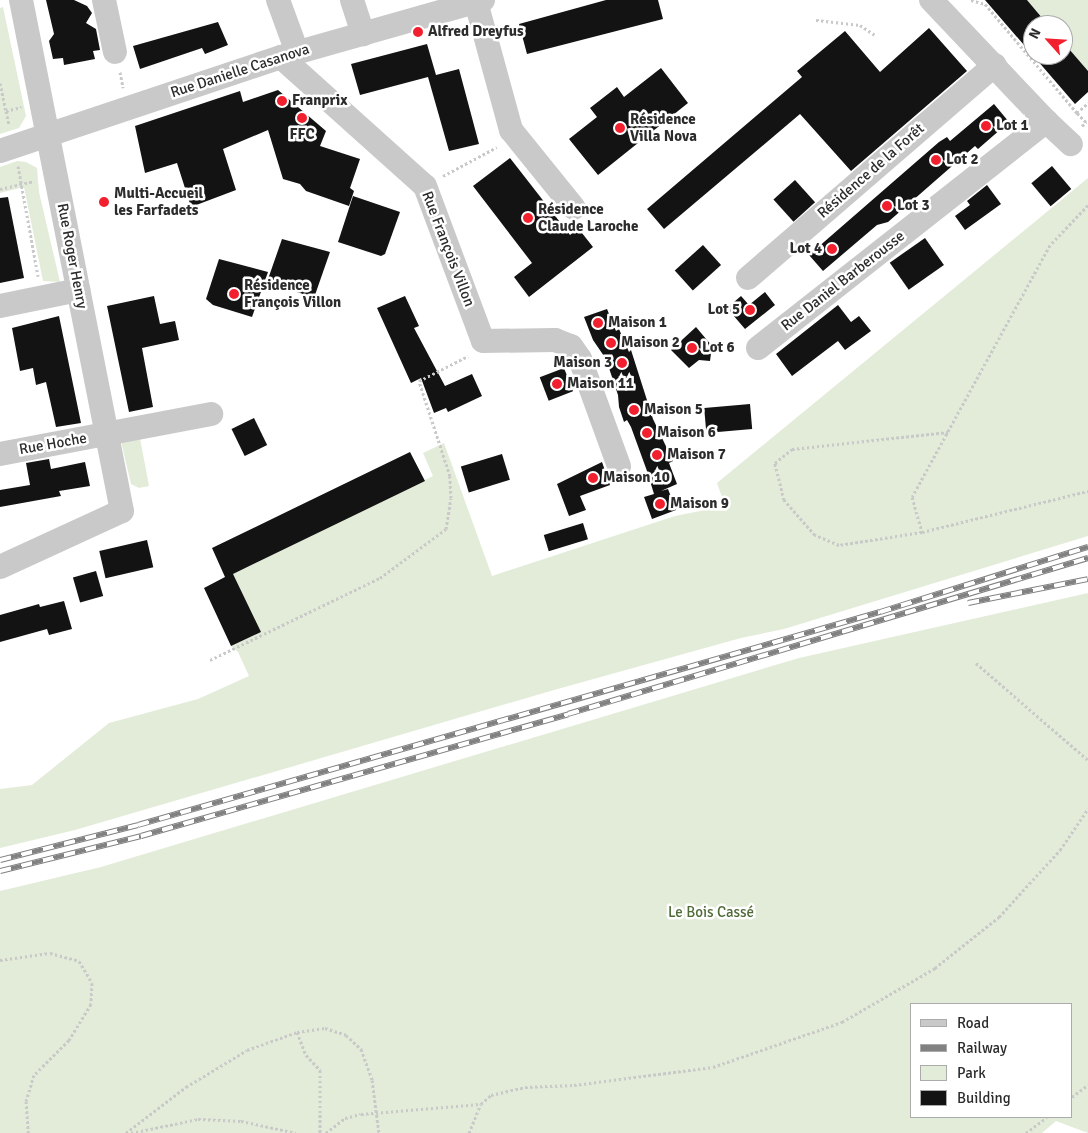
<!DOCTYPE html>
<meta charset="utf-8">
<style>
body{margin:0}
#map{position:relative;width:1088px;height:1133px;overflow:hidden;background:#fff;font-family:Signika,sans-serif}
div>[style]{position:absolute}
.green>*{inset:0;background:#e3ecd8}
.building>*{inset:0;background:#131313;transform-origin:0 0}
.path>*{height:3px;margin-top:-1.5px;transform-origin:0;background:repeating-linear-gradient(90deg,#c9c9c9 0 2.5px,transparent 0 5px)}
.minor>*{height:24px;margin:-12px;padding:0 12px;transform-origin:12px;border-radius:12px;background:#c9c9c9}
.rail>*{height:5.5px;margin-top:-2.75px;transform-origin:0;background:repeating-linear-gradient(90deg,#fff 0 11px,#818181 0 22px);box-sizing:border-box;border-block:1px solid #818181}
.dots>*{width:14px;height:14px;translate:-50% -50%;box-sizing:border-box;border:2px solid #fff;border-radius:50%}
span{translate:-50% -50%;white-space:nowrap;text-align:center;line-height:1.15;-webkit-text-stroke:5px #fff;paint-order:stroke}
.poi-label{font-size:15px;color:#2c2c2c;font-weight:700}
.left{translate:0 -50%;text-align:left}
.right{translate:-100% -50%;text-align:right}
.street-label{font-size:15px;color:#2c2c2c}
.park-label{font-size:15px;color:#4f6b37}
.legend{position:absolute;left:910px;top:1003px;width:162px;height:115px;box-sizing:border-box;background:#fff;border:1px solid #ababab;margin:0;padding:6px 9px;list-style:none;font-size:15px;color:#2c2c2c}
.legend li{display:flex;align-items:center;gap:10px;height:25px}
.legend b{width:25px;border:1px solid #ababab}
.north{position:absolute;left:1023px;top:15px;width:50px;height:50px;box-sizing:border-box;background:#fff;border:1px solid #ababab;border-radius:50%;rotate:296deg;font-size:14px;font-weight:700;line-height:20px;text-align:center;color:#2c2c2c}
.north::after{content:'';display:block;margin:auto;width:18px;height:22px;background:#f2202f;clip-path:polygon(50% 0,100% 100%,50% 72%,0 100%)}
</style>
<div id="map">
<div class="green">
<div style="clip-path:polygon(1027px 0,1088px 0,1088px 71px,1063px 42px,1063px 25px,1048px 25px)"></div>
<div style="clip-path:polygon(3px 7px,26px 116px,19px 128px,0 134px,0 8px)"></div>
<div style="clip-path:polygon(17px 161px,26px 162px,37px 168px,39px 192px,60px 282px,43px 281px,24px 187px,0 193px,0 167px)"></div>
<div style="clip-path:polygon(1088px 178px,1088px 536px,784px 629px,741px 638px,554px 690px,75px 830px,0 848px,0 789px,32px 785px,109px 723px,198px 699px,249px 676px,238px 652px,231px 646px,233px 574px,433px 476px,423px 453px,444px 443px,492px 576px,675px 516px,705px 510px,727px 511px,717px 483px)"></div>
<div style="clip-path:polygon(139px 433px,149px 486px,139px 488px,131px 484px,120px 437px)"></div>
<div style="clip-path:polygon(evenodd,1088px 593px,1088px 1133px,1056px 1121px,1042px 1133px,0 1133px,0 891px,101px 867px,799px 658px,1088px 593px,912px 1004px,1072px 1004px,1072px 1117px,912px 1117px,912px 1004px)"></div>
</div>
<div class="building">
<div style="clip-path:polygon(46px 0,74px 0,87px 6px,92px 13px,86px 23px,96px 29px,100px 50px,93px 51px,95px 59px,64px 65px,63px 58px,53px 59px,49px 41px,54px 34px)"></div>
<div style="clip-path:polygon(606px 0,658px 0,663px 19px,527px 54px,519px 24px)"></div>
<div style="clip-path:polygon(985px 0,1027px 0,1048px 25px,1033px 25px,1033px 55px,1063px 55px,1063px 42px,1088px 71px,1088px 92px,1075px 104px)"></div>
<div style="clip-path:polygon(218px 22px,228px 45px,205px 54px,202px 48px,140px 69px,133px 46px)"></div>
<div style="clip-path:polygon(929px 28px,967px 71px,851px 171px,800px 114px,664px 229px,647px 209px,802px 77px,797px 71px,845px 31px,880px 72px)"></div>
<div style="clip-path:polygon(427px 44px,436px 75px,459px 69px,479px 144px,449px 151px,428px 77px,360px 95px,351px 64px)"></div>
<div style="clip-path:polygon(661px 68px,688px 103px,598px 175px,569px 139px,597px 117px,590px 108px,617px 87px,624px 97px)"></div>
<div style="clip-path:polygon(278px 90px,326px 131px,320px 146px,360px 159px,350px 188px,354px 191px,349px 206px,306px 191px,300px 184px,283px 179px,268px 130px,223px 149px,236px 190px,191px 207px,177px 163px,145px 173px,135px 126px,240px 91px,243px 102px)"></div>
<div style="clip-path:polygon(994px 104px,1009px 122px,978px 149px,975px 146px,888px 222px,877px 225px,823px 271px,809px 255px,939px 142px,947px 137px,950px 141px)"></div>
<div style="clip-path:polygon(510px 158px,570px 235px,578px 228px,593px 247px,529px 297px,514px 277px,532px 263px,473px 186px)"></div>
<div style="left:1052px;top:166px;width:30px;height:27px;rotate:50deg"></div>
<div style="left:795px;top:180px;width:30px;height:29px;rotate:48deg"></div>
<div style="clip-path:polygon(987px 185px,1001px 204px,965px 230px,955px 216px,970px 205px,967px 201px)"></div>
<div style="clip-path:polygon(353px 196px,400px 212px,385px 254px,381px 256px,338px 242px)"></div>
<div style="clip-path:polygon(8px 197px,24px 278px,0 283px,0 198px)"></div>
<div style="left:925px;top:238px;width:33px;height:43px;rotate:55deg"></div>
<div style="clip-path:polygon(282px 239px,330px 252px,315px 295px,312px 297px,267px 282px)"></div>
<div style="left:703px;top:245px;width:27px;height:38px;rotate:48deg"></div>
<div style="clip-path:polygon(219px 259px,268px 272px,252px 317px,213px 305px,206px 299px)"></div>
<div style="clip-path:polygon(765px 292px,775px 305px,745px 329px,727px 308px,741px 296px,749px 305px)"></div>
<div style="clip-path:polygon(154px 296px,160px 324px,175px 321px,179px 340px,142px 348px,153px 407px,129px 412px,107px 306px)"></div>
<div style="clip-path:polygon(405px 296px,419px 326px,414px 328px,445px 386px,472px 374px,482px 396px,448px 412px,446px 408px,434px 413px,421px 378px,411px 383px,377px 308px)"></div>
<div style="clip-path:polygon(838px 305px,851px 322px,859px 316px,871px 331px,845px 350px,838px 341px,792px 376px,776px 354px)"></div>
<div style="clip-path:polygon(607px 309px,616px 331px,619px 329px,629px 352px,631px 350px,653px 419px,673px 461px,669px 463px,677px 484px,661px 491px,668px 489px,676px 510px,652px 519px,644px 497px,654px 494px,647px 471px,631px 427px,627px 420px,624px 422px,619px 407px,618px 395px,606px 359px,593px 340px,584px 317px)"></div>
<div style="clip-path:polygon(59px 316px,81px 423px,56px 427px,46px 382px,36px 385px,33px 368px,20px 371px,12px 328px)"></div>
<div style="clip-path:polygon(696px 327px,712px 346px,710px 361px,699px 360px,689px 368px,671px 350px)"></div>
<div style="left:564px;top:368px;width:25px;height:26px;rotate:69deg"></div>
<div style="left:750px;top:404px;width:25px;height:46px;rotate:85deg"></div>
<div style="left:254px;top:418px;width:30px;height:25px;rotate:64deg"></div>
<div style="clip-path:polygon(410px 452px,425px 481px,233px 574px,261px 632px,231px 646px,204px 588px,225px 577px,212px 548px)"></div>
<div style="left:502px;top:454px;width:27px;height:43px;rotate:73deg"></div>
<div style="clip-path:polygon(49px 459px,51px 469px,85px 462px,90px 486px,59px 491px,61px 496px,0 507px,0 490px,30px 485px,26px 463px)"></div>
<div style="clip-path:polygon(602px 462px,610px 485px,580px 496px,586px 510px,569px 516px,557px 484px)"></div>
<div style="left:583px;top:523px;width:17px;height:41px;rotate:73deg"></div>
<div style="left:147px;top:540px;width:28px;height:49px;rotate:77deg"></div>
<div style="left:96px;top:571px;width:26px;height:24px;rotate:74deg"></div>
<div style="clip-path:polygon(64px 601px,72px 629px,49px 635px,47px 629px,0 642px,0 615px,39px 604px,40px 607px)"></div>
</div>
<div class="path">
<div style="left:971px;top:0;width:15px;rotate:16deg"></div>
<div style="left:985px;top:4px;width:143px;rotate:49.8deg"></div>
<div style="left:816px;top:20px;width:44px;rotate:6.5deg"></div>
<div style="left:860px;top:25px;width:18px;rotate:34deg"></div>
<div style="left:120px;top:72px;width:16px;rotate:79deg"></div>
<div style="left:0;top:83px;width:29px;rotate:78deg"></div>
<div style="left:6px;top:111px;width:16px;rotate:-15deg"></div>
<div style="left:6px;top:111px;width:14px;rotate:78deg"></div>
<div style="left:1082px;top:126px;width:6px;rotate:-45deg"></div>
<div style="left:1086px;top:122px;width:13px;rotate:-135deg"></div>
<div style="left:1077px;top:113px;width:15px;rotate:-42deg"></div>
<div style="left:18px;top:166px;width:112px;rotate:79.7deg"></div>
<div style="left:443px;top:176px;width:61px;rotate:-28.2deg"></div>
<div style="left:0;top:189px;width:35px;rotate:-13deg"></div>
<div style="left:1088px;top:205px;width:55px;rotate:133.5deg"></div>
<div style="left:1050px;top:245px;width:287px;rotate:118.7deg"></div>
<div style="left:912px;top:497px;width:36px;rotate:74deg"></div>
<div style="left:922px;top:532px;width:171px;rotate:-13.9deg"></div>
<div style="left:922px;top:532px;width:84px;rotate:171.1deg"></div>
<div style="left:839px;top:545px;width:26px;rotate:-157deg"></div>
<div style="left:815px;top:535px;width:47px;rotate:-131.5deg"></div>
<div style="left:784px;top:500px;width:38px;rotate:-104deg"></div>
<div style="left:775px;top:463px;width:22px;rotate:-39deg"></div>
<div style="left:792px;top:449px;width:157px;rotate:-6.2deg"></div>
<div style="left:210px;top:660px;width:189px;rotate:-25.8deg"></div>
<div style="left:380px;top:578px;width:82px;rotate:-36.6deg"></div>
<div style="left:446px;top:529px;width:31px;rotate:-81deg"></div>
<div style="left:451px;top:498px;width:22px;rotate:-93deg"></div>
<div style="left:450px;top:476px;width:100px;rotate:-108.1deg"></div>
<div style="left:419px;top:381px;width:55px;rotate:-27deg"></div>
<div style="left:976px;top:663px;width:148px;rotate:40.9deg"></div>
<div style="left:0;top:960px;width:50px;rotate:-8deg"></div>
<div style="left:50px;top:953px;width:30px;rotate:15deg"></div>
<div style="left:79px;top:961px;width:26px;rotate:59deg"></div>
<div style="left:92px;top:983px;width:21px;rotate:93deg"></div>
<div style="left:91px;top:1004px;width:42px;rotate:121.4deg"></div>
<div style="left:69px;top:1040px;width:49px;rotate:135deg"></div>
<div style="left:34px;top:1075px;width:27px;rotate:107deg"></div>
<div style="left:26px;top:1101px;width:32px;rotate:86deg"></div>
<div style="left:297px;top:1032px;width:25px;rotate:69deg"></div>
<div style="left:306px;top:1055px;width:21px;rotate:47deg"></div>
<div style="left:320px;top:1070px;width:63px;rotate:90deg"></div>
<div style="left:1072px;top:1097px;width:20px;rotate:-37deg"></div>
<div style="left:126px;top:1133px;width:76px;rotate:-37.5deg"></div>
<div style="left:186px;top:1087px;width:71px;rotate:-31.2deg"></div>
<div style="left:247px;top:1050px;width:53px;rotate:-19.8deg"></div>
<div style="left:297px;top:1032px;width:28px;rotate:-8deg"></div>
<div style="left:325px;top:1028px;width:22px;rotate:18deg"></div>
<div style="left:346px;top:1035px;width:21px;rotate:43deg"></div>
<div style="left:361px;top:1049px;width:33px;rotate:70deg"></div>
<div style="left:372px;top:1080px;width:53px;rotate:82.5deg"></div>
<div style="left:131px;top:1133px;width:68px;rotate:-11.8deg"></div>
<div style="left:198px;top:1119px;width:43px;rotate:2.7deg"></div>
<div style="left:241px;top:1121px;width:56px;rotate:12.3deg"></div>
<div style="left:326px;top:1133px;width:24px;rotate:-38deg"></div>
<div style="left:345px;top:1118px;width:16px;rotate:-14deg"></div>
<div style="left:361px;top:1114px;width:120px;rotate:-4.8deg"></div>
<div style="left:469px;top:1133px;width:31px;rotate:-68deg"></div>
<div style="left:481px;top:1104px;width:13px;rotate:-42deg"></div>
<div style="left:491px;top:1095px;width:35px;rotate:-13deg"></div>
<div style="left:525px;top:1087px;width:49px;rotate:-2.3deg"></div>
<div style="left:574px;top:1085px;width:140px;rotate:-7.4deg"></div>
<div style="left:713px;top:1067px;width:137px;rotate:-19.2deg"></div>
<div style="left:842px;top:1022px;width:108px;rotate:-30.1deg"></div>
<div style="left:935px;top:968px;width:82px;rotate:-38.6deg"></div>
<div style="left:999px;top:917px;width:91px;rotate:-47.7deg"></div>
<div style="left:1060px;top:850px;width:50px;rotate:-55.7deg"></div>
<div style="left:1026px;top:1133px;width:26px;rotate:-37deg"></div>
</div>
<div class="minor">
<div style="left:104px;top:0;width:53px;rotate:78.1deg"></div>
<div style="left:278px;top:0;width:55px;rotate:69.9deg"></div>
<div style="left:352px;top:0;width:36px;rotate:72deg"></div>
<div style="left:476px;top:2px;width:133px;rotate:74.7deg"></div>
<div style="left:511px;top:130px;width:100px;rotate:51.1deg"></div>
<div style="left:281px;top:57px;width:193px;rotate:41.9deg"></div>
<div style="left:425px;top:186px;width:165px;rotate:69.5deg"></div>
<div style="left:483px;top:341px;width:72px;rotate:-0.8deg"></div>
<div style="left:555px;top:340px;width:17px;rotate:21deg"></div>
<div style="left:571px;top:346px;width:16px;rotate:55deg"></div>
<div style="left:580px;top:359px;width:114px;rotate:70deg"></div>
<div style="left:1046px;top:121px;width:34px;rotate:43deg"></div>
<div style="left:0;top:151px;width:296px;rotate:-18.5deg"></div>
<div style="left:281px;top:57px;width:210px;rotate:-15.8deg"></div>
<div style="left:748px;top:278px;width:326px;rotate:-40.8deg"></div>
<div style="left:0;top:306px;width:80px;rotate:-11.6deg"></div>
<div style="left:758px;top:348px;width:367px;rotate:-38.2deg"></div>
<div style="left:1046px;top:121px;width:167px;rotate:-133.5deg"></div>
<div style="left:0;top:454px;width:215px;rotate:-10.7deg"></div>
<div style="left:0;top:567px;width:134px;rotate:-24.7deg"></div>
<div style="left:122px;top:511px;width:521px;rotate:-101.18deg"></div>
</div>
<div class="rail">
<div style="left:968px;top:603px;width:122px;rotate:-11.3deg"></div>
<div style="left:0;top:860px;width:142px;rotate:-14.2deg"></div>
<div style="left:138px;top:825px;width:772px;rotate:-16.02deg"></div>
<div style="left:880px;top:612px;width:218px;rotate:-17.4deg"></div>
<div style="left:0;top:871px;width:145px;rotate:-13.9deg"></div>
<div style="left:141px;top:836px;width:444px;rotate:-15.9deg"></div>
<div style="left:568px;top:714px;width:543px;rotate:-16.7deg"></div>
</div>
<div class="dots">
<div style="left:418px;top:32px;background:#f2202f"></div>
<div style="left:282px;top:101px;background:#f2202f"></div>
<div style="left:302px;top:118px;background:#f2202f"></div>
<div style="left:986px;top:126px;background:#f2202f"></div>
<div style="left:620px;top:128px;background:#f2202f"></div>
<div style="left:936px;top:160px;background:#f2202f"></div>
<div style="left:104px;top:202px;background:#f2202f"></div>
<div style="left:887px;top:206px;background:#f2202f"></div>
<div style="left:528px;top:218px;background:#f2202f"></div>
<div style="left:832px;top:249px;background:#f2202f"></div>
<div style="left:234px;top:294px;background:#f2202f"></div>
<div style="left:750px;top:310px;background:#f2202f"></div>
<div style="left:598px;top:323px;background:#f2202f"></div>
<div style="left:611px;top:343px;background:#f2202f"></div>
<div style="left:692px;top:348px;background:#f2202f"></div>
<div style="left:622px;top:363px;background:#f2202f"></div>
<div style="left:557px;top:384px;background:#f2202f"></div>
<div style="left:634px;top:410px;background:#f2202f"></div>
<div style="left:647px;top:433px;background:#f2202f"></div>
<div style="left:657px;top:455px;background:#f2202f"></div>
<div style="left:593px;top:478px;background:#f2202f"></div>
<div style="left:660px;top:504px;background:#f2202f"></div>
</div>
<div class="poi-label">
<span class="left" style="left:428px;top:32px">Alfred Dreyfus</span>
<span class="left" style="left:292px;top:101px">Franprix</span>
<span class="left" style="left:630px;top:128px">Résidence<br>Villa Nova</span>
<span class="left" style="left:996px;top:126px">Lot 1</span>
<span style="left:302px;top:135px">FFC</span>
<span class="left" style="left:946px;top:160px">Lot 2</span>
<span class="left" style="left:114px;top:202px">Multi-Accueil<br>les Farfadets</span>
<span class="left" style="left:897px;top:206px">Lot 3</span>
<span class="left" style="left:538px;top:218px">Résidence<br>Claude Laroche</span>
<span class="right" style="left:822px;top:249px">Lot 4</span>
<span class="left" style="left:244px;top:294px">Résidence<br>François Villon</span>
<span class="right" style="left:740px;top:310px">Lot 5</span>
<span class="left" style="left:608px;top:323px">Maison 1</span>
<span class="left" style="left:621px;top:343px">Maison 2</span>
<span class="left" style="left:702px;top:348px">Lot 6</span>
<span class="right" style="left:612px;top:363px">Maison 3</span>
<span class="left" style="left:567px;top:384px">Maison 11</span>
<span class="left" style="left:644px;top:410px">Maison 5</span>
<span class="left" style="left:657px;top:433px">Maison 6</span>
<span class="left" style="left:667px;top:455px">Maison 7</span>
<span class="left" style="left:603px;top:478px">Maison 10</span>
<span class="left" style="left:670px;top:504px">Maison 9</span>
</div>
<div class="street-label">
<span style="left:240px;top:71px;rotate:-18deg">Rue Danielle Casanova</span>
<span style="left:871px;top:171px;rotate:-41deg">Résidence de la Forêt</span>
<span style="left:448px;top:249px;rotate:69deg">Rue François Villon</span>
<span style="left:72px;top:256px;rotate:79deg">Rue Roger Henry</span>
<span style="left:843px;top:281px;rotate:-38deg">Rue Daniel Barberousse</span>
<span style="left:53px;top:444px;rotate:-10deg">Rue Hoche</span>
</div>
<div class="park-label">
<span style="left:711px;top:913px">Le Bois Cassé</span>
</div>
<ul class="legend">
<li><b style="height:6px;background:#c9c9c9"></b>Road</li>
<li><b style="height:6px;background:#818181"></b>Railway</li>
<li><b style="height:14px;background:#e3ecd8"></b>Park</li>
<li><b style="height:14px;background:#131313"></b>Building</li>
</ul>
<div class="north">N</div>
</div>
